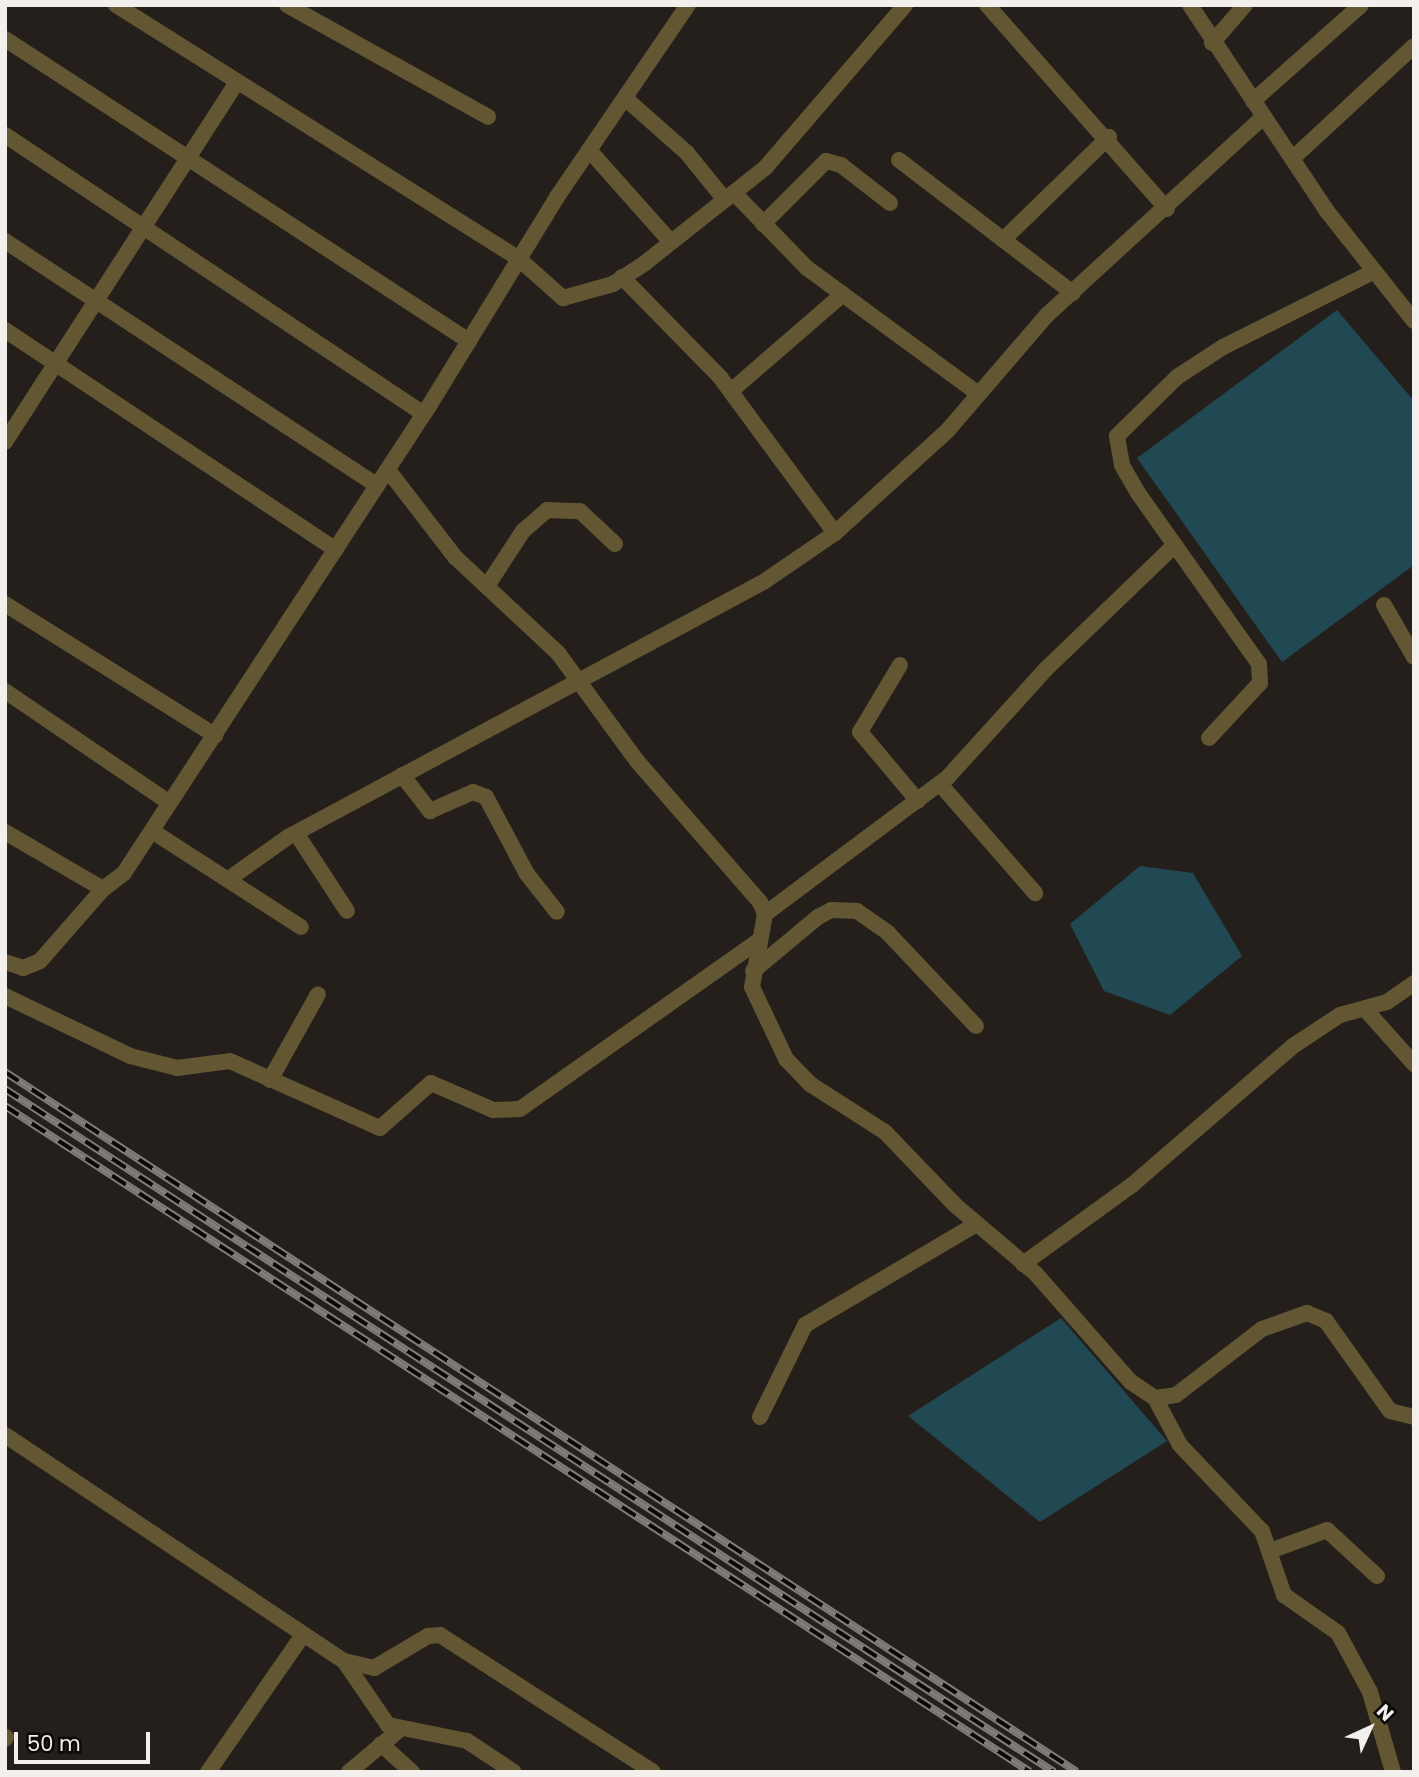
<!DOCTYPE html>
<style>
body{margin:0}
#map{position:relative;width:1419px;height:1777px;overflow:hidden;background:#241f1b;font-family:Poppins,sans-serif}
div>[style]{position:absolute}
.water>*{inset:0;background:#204953}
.street>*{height:16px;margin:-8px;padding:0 8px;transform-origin:8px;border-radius:8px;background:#635632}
.rail>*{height:8px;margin-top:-4px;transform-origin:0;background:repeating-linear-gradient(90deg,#0b0908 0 16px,#817d79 0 32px);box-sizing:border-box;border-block:2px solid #817d79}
span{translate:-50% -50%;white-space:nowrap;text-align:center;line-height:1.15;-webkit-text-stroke:7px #0b0908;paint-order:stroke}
.frame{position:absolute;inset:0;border:7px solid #f2efec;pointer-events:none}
.north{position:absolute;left:1335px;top:1693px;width:70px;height:70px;-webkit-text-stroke:5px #0b0908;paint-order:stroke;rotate:45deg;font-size:19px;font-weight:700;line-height:28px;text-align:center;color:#f2efec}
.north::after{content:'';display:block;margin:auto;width:24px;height:32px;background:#f2efec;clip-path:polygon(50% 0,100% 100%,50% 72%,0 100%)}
.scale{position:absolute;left:14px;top:1732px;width:136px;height:32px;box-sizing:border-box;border:4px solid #f2efec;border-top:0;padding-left:9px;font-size:21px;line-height:24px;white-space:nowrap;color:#f2efec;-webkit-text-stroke:5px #0b0908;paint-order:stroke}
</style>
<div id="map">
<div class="water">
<div style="clip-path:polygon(1337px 310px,1414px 401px,1414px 565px,1282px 662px,1137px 458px)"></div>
<div style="clip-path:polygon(1140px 866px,1193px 873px,1242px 956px,1170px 1015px,1104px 991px,1070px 924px)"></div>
<div style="clip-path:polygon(1061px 1318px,1167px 1441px,1040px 1522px,908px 1416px)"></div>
</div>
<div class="street">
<div style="left:116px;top:5px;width:476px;rotate:32.2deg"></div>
<div style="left:519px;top:259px;width:59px;rotate:41.6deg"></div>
<div style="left:563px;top:298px;width:52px;rotate:-15.6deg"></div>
<div style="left:613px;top:284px;width:38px;rotate:-33deg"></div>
<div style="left:645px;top:263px;width:153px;rotate:-38.4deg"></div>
<div style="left:765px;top:168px;width:215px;rotate:-49.3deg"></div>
<div style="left:287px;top:5px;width:230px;rotate:29.1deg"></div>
<div style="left:987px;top:5px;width:272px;rotate:48.6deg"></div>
<div style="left:1190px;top:5px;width:246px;rotate:56.4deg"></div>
<div style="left:1326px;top:210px;width:142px;rotate:51.6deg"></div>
<div style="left:5px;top:39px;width:554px;rotate:33.06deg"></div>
<div style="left:1212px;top:43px;width:50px;rotate:-49deg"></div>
<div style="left:625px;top:98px;width:83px;rotate:41.6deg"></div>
<div style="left:687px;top:153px;width:60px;rotate:51deg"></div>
<div style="left:1253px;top:101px;width:144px;rotate:-41.6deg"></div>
<div style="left:5px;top:135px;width:503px;rotate:33.66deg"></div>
<div style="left:589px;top:150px;width:123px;rotate:48.3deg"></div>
<div style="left:1292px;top:159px;width:166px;rotate:-42.8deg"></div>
<div style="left:899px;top:160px;width:219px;rotate:37.4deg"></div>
<div style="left:734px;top:193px;width:105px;rotate:45.8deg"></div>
<div style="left:807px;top:268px;width:211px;rotate:36.3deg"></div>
<div style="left:763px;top:224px;width:89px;rotate:-45deg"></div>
<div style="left:826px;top:161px;width:16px;rotate:15deg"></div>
<div style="left:841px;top:165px;width:62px;rotate:37.8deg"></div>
<div style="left:1003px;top:240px;width:148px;rotate:-44.2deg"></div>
<div style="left:5px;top:241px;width:445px;rotate:33.3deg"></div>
<div style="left:622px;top:277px;width:140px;rotate:45.6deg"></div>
<div style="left:720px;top:377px;width:194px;rotate:53.6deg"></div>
<div style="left:5px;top:330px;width:397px;rotate:33.6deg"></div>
<div style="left:731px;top:391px;width:148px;rotate:-40.9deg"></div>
<div style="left:5px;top:442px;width:428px;rotate:-57.2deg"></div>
<div style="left:388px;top:470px;width:110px;rotate:52.4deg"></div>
<div style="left:455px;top:557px;width:141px;rotate:43deg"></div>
<div style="left:558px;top:653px;width:134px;rotate:53.8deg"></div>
<div style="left:637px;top:761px;width:187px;rotate:48.9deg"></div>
<div style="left:760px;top:902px;width:13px;rotate:67deg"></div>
<div style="left:765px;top:914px;width:74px;rotate:100.1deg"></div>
<div style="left:752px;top:987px;width:80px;rotate:64.7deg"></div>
<div style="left:786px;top:1059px;width:35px;rotate:46deg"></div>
<div style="left:810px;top:1084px;width:89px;rotate:32.6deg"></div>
<div style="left:885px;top:1132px;width:101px;rotate:46.2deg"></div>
<div style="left:955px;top:1205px;width:106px;rotate:40.4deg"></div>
<div style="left:1036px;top:1274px;width:144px;rotate:48.7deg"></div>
<div style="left:1131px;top:1382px;width:29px;rotate:34deg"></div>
<div style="left:1155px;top:1398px;width:21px;rotate:-8deg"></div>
<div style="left:1176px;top:1395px;width:108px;rotate:-37.5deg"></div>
<div style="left:1262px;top:1329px;width:48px;rotate:-19.6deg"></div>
<div style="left:1307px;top:1313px;width:21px;rotate:23deg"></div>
<div style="left:1326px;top:1321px;width:110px;rotate:54.6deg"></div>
<div style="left:1390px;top:1411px;width:25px;rotate:14deg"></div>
<div style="left:487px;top:586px;width:66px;rotate:-56.8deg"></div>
<div style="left:523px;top:531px;width:32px;rotate:-41deg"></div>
<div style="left:547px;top:510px;width:33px;rotate:2deg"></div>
<div style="left:580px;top:511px;width:48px;rotate:43.3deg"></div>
<div style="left:5px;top:604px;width:248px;rotate:32deg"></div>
<div style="left:1384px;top:605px;width:60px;rotate:60deg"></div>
<div style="left:900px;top:665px;width:78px;rotate:120.8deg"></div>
<div style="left:860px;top:732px;width:90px;rotate:50deg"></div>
<div style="left:5px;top:691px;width:199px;rotate:34.2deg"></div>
<div style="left:1209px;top:738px;width:75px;rotate:-47.2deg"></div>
<div style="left:1260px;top:683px;width:19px;rotate:-93deg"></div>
<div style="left:1259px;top:664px;width:209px;rotate:-125.3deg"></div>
<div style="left:1138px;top:493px;width:32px;rotate:-120deg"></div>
<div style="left:1122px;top:465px;width:29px;rotate:-100deg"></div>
<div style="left:1117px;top:436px;width:84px;rotate:-44.5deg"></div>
<div style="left:1177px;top:377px;width:55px;rotate:-33.1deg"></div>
<div style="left:1223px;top:347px;width:165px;rotate:-26.6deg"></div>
<div style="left:402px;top:775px;width:46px;rotate:52.1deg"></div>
<div style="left:430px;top:811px;width:47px;rotate:-23.8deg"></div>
<div style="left:473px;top:792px;width:14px;rotate:21deg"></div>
<div style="left:486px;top:797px;width:87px;rotate:62deg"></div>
<div style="left:527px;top:874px;width:48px;rotate:51.7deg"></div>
<div style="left:940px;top:784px;width:145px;rotate:48.9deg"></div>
<div style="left:152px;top:831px;width:177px;rotate:32.8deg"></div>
<div style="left:5px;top:832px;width:113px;rotate:30.2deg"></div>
<div style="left:103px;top:889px;width:26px;rotate:-37deg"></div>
<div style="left:124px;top:873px;width:558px;rotate:-56.85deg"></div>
<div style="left:429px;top:406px;width:245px;rotate:-58.5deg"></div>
<div style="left:557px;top:197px;width:232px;rotate:-55.7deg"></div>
<div style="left:296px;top:833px;width:93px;rotate:56.8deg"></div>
<div style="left:230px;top:878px;width:71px;rotate:-35.3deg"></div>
<div style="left:288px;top:837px;width:541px;rotate:-28.22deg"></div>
<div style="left:765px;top:581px;width:85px;rotate:-34.4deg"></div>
<div style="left:835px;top:533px;width:153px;rotate:-42.3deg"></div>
<div style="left:948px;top:430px;width:152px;rotate:-49.3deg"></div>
<div style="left:1047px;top:315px;width:293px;rotate:-42.5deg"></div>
<div style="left:765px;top:914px;width:229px;rotate:-36.8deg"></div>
<div style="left:948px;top:777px;width:146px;rotate:-47.8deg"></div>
<div style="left:1046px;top:669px;width:179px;rotate:-43.9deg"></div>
<div style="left:5px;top:962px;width:19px;rotate:18deg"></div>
<div style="left:23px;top:968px;width:18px;rotate:-22deg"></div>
<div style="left:40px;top:961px;width:96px;rotate:-48.8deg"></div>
<div style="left:753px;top:971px;width:85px;rotate:-39.7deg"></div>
<div style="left:818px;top:917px;width:15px;rotate:-28deg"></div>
<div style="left:831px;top:910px;width:26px;rotate:2deg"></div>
<div style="left:857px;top:911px;width:38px;rotate:35deg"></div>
<div style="left:888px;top:933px;width:128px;rotate:46.6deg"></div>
<div style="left:5px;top:996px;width:139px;rotate:25.6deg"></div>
<div style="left:130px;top:1056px;width:49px;rotate:14.3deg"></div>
<div style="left:177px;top:1068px;width:53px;rotate:-7.5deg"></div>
<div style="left:230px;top:1061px;width:164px;rotate:24.1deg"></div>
<div style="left:380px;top:1128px;width:68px;rotate:-41.4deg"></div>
<div style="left:431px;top:1083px;width:68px;rotate:23.5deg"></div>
<div style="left:493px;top:1110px;width:27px;rotate:-2deg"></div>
<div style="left:520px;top:1109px;width:294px;rotate:-35.2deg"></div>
<div style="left:1365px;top:1009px;width:74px;rotate:48.3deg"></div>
<div style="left:270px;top:1080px;width:98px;rotate:-60.8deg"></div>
<div style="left:1023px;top:1264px;width:135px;rotate:-35.9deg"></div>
<div style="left:1132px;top:1185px;width:213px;rotate:-40.8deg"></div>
<div style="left:1293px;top:1046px;width:56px;rotate:-33.4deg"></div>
<div style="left:1340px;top:1015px;width:49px;rotate:-15.5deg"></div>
<div style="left:1387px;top:1002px;width:33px;rotate:-35deg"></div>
<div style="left:1155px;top:1398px;width:53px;rotate:62deg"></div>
<div style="left:1180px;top:1445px;width:119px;rotate:46.4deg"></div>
<div style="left:1262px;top:1531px;width:68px;rotate:71deg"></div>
<div style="left:1284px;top:1595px;width:66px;rotate:35.1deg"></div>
<div style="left:1338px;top:1633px;width:67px;rotate:61.5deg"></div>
<div style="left:1370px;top:1692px;width:83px;rotate:74deg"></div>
<div style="left:760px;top:1417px;width:102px;rotate:-63.9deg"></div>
<div style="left:805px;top:1325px;width:197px;rotate:-30.5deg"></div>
<div style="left:5px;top:1435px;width:407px;rotate:33.7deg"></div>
<div style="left:344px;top:1661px;width:31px;rotate:13deg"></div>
<div style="left:374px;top:1668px;width:63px;rotate:-30.7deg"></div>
<div style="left:428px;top:1636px;width:12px;rotate:-5deg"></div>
<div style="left:440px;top:1635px;width:253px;rotate:32.7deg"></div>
<div style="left:1270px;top:1551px;width:61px;rotate:-20.2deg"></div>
<div style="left:1327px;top:1530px;width:68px;rotate:42.6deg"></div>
<div style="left:344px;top:1661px;width:78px;rotate:55.5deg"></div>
<div style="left:388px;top:1725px;width:81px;rotate:11.4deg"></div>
<div style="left:467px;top:1741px;width:56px;rotate:33.4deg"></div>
<div style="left:5px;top:1739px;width:2px;rotate:-63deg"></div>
<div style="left:381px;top:1744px;width:42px;rotate:42.1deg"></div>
<div style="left:208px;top:1772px;width:165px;rotate:-55.3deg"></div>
<div style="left:349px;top:1772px;width:64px;rotate:-39.9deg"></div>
</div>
<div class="rail">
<div style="left:5px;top:1072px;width:1280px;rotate:33.14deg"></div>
<div style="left:5px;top:1089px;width:1252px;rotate:33.07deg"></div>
<div style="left:5px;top:1106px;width:1222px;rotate:33.01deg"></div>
</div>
<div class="frame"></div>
<div class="north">N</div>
<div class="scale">50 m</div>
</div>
